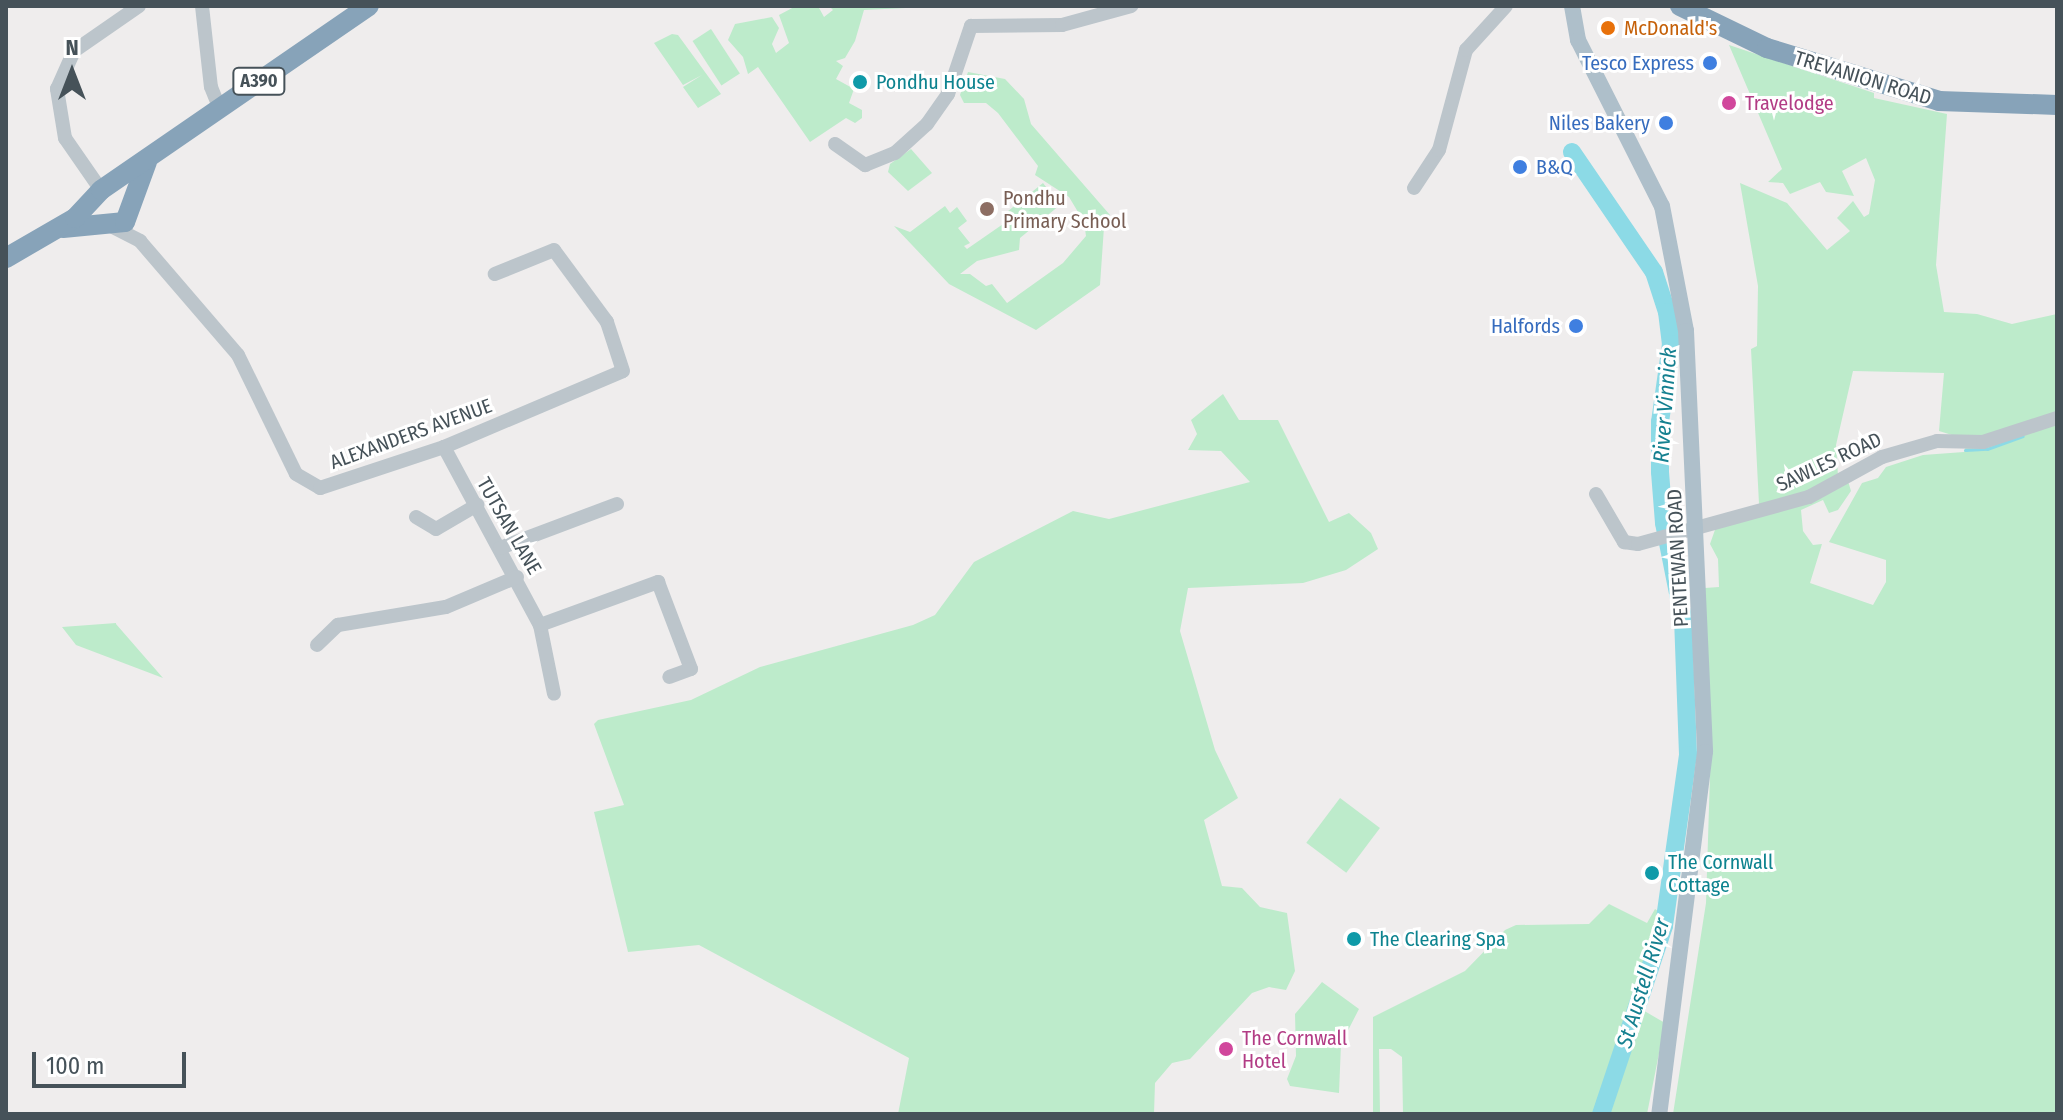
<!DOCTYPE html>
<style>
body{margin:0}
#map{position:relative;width:2063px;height:1120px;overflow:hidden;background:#efeded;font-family:"Fira Sans Condensed",sans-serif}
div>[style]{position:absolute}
.green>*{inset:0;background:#bdebcb;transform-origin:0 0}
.stream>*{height:3px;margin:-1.5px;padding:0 1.5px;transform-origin:1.5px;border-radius:1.5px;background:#8cdae6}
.river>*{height:18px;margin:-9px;padding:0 9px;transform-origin:9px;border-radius:9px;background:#8cdae6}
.minor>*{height:14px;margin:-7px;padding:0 7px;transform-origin:7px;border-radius:7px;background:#bcc5cb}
.major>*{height:16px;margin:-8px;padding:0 8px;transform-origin:8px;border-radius:8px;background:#aebfca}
.highway>*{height:20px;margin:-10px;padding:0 10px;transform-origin:10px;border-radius:10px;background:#87a3b9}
.dots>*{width:22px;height:22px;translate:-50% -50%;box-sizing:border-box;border:4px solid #fff;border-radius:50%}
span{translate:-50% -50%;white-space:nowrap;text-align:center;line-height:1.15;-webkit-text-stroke:6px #fff;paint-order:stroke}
.shield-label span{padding:2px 6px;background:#fff;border:2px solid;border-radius:6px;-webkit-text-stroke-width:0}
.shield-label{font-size:18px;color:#465259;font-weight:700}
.food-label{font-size:20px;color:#c56008}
.left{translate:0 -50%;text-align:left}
.shop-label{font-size:20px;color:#366cbe}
.right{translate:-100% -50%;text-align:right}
.street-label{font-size:20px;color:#465259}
.culture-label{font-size:20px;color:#0d838f}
.hotel-label{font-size:20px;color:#b23c85}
.education-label{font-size:20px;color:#785e54}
.water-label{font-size:22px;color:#158090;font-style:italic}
.frame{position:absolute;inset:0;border:8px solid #465259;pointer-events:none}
.north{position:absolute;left:32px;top:32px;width:80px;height:80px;-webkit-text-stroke:6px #fff;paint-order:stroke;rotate:0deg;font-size:22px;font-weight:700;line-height:32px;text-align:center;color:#465259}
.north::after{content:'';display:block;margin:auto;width:28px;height:36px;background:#465259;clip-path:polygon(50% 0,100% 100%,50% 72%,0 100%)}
.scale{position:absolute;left:32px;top:1052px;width:154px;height:36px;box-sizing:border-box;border:4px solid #465259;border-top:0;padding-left:10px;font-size:24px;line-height:28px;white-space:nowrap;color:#465259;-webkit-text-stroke:6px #fff;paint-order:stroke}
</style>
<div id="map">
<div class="green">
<div style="clip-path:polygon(796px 6px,818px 6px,824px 17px,833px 10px,829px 6px,906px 8px,864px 10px,855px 41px,845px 58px,836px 61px,843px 66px,836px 79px,854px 89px,849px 103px,862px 110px,862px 118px,855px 123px,846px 118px,810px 142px,758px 67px,748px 74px,743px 57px,728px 40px,735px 24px,772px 17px,779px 28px,772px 44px,776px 53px,789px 43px,779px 15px)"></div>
<div style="left:711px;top:29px;width:53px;height:22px;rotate:57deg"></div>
<div style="clip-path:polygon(672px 34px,678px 35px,721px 94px,698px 108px,683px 87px,702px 75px,683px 85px,654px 43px)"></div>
<div style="clip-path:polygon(1729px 45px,1874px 93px,1874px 98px,1947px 114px,1936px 265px,1944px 312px,1977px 314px,2012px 324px,2057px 314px,2057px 415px,1984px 436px,1952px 435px,1939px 431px,1944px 373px,1853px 371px,1836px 445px,1838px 476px,1808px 495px,1759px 504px,1751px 349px,1757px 346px,1758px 286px,1740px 183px,1787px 203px,1827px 250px,1850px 231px,1837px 218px,1853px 201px,1864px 217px,1869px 214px,1875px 180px,1866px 158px,1842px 171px,1854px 196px,1826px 192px,1820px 182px,1790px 194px,1783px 183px,1768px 182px,1782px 169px)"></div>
<div style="clip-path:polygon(968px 72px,1005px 79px,1024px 99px,1031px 124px,1110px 215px,1104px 227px,1100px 285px,1036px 330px,949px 284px,894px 226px,910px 232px,945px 206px,950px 213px,957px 207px,967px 221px,958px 228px,970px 243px,964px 246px,967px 249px,1006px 222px,1002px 216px,1043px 183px,1060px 205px,1020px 238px,1019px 250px,977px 261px,960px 274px,970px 274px,986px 286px,992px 284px,1007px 303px,1063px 263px,1086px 236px,1084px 222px,1069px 197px,1035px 175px,1038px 166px,998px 113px,986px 103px,964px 103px,960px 95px)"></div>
<div style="clip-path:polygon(911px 149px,932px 173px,908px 191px,888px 172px,890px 164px)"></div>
<div style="clip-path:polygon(1223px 394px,1239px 420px,1278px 420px,1329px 522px,1349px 513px,1371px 533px,1378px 549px,1346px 570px,1303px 583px,1188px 588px,1180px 631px,1215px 750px,1238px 798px,1204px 820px,1222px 886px,1242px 888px,1260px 907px,1287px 913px,1295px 971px,1286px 990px,1269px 987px,1252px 993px,1190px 1059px,1172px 1063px,1155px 1083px,1154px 1114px,898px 1114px,909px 1058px,699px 945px,628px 952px,594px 812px,624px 805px,594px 724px,598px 720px,691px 700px,760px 667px,913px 625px,935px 615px,974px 562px,1073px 511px,1109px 519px,1250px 482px,1221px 451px,1188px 450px,1197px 434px,1191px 420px)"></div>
<div style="clip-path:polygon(2057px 422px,2057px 1114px,1673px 1114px,1706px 903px,1711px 743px,1705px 588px,1719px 587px,1718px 559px,1710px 544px,1716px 527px,1848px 481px,1851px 491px,1838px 510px,1829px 513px,1823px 500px,1801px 510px,1803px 531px,1813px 545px,1822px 544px,1810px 583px,1873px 605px,1886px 582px,1886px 560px,1829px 542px,1862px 483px,1878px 478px,1886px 467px,1923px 455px,1964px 452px,1966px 446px)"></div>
<div style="clip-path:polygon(116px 623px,116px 624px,163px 678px,76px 645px,62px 627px)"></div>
<div style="left:1340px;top:798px;width:50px;height:56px;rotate:37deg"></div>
<div style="clip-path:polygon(1609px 904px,1647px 923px,1655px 909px,1661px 913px,1629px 1002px,1665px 1023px,1647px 1114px,1403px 1114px,1402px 1057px,1391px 1049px,1379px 1049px,1380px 1114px,1373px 1114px,1373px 1017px,1465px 971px,1505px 930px,1516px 925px,1589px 924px)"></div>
<div style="clip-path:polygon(1322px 982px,1359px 1009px,1341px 1044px,1339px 1093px,1290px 1086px,1287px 1079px,1296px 1056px,1295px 1014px)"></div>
</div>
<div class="stream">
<div style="left:1965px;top:450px;width:22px;rotate:-3deg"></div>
<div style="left:1987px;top:449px;width:38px;rotate:-20deg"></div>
</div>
<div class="river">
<div style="left:1572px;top:152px;width:145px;rotate:55.7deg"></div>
<div style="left:1654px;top:272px;width:42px;rotate:72deg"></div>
<div style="left:1667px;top:312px;width:32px;rotate:83deg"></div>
<div style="left:1671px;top:344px;width:79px;rotate:98deg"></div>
<div style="left:1660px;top:422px;width:50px;rotate:90deg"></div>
<div style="left:1660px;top:472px;width:51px;rotate:85.5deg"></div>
<div style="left:1664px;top:523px;width:97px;rotate:78.7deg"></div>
<div style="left:1683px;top:618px;width:137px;rotate:87.9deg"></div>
<div style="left:1688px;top:755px;width:173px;rotate:98deg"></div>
<div style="left:1664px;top:926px;width:198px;rotate:108.5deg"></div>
</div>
<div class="minor">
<div style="left:202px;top:6px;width:81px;rotate:83.7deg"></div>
<div style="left:211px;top:87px;width:24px;rotate:68deg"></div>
<div style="left:835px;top:144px;width:37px;rotate:35deg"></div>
<div style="left:865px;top:165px;width:32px;rotate:-22deg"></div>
<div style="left:895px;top:153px;width:43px;rotate:-42.2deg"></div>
<div style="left:927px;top:124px;width:37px;rotate:-55deg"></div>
<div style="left:948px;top:94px;width:72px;rotate:-71.3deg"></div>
<div style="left:971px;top:26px;width:91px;rotate:-0.6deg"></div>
<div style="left:1062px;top:25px;width:72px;rotate:-15.4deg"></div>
<div style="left:1414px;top:188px;width:45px;rotate:-56.7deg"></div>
<div style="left:1439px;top:150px;width:104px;rotate:-74.9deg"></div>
<div style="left:1466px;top:50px;width:59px;rotate:-47.7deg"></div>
<div style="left:101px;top:190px;width:63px;rotate:-124.7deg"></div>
<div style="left:65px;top:138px;width:50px;rotate:-99.3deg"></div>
<div style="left:57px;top:89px;width:42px;rotate:-65.9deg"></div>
<div style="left:74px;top:51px;width:79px;rotate:-34.7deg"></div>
<div style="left:111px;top:226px;width:33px;rotate:27deg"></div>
<div style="left:140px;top:241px;width:150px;rotate:49.3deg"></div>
<div style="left:238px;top:355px;width:132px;rotate:64deg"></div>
<div style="left:296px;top:474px;width:28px;rotate:30deg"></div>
<div style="left:320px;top:488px;width:131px;rotate:-18.3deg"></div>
<div style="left:444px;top:447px;width:194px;rotate:-23deg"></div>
<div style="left:623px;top:371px;width:52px;rotate:-108.1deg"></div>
<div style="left:607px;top:322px;width:89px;rotate:-126.4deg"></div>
<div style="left:554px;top:250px;width:64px;rotate:157.9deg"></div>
<div style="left:444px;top:447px;width:202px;rotate:61.7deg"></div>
<div style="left:540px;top:625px;width:70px;rotate:78.5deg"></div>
<div style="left:1596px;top:494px;width:56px;rotate:59.7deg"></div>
<div style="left:1624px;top:542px;width:14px;rotate:8deg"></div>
<div style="left:1638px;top:544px;width:177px;rotate:-15.4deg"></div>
<div style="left:1809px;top:497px;width:83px;rotate:-28.7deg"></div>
<div style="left:1882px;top:457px;width:57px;rotate:-16.2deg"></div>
<div style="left:1937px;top:441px;width:46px;rotate:1.2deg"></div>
<div style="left:1983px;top:442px;width:78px;rotate:-18deg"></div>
<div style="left:416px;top:517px;width:23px;rotate:31deg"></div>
<div style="left:436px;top:529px;width:48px;rotate:-30.3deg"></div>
<div style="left:500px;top:548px;width:125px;rotate:-20.6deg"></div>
<div style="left:540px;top:625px;width:126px;rotate:-20deg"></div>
<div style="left:658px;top:582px;width:93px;rotate:69.2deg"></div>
<div style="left:691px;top:669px;width:23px;rotate:160deg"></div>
<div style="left:317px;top:645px;width:29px;rotate:-44deg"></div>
<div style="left:338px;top:625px;width:109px;rotate:-9.5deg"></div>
<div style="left:446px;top:607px;width:77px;rotate:-22.9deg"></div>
</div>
<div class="major">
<div style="left:1572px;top:6px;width:35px;rotate:80deg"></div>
<div style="left:1578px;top:40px;width:186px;rotate:63.2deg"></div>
<div style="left:1662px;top:206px;width:127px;rotate:79.1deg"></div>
<div style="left:1686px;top:331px;width:421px;rotate:87.4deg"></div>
<div style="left:1705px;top:752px;width:365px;rotate:97.2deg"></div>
</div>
<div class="highway">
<div style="left:1680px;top:6px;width:97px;rotate:25.8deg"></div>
<div style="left:1767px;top:48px;width:180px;rotate:17.1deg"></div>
<div style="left:1939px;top:101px;width:118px;rotate:1.9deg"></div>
<div style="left:63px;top:228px;width:62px;rotate:-5.5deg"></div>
<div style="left:125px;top:222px;width:64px;rotate:-69.9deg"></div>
<div style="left:6px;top:258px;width:80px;rotate:-30.1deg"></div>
<div style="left:75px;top:218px;width:38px;rotate:-47deg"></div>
<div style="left:101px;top:190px;width:325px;rotate:-34.5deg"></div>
</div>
<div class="dots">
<div style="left:1608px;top:28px;background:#e8710a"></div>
<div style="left:1710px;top:63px;background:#3f7fe0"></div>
<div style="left:860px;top:82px;background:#0f9aa8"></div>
<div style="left:1729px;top:103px;background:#d1479c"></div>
<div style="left:1666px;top:123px;background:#3f7fe0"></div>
<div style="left:1520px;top:167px;background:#3f7fe0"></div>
<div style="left:987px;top:209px;background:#8d6e63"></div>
<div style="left:1576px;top:326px;background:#3f7fe0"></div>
<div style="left:1652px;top:873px;background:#0f9aa8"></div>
<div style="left:1354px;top:939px;background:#0f9aa8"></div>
<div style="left:1226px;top:1049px;background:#d1479c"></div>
</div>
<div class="shield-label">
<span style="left:259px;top:81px">A390</span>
</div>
<div class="food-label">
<span class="left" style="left:1624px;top:28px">McDonald's</span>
</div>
<div class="shop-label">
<span class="right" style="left:1694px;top:63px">Tesco Express</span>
<span class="right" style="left:1650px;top:123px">Niles Bakery</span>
<span class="left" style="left:1536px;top:167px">B&amp;Q</span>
<span class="right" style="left:1560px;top:326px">Halfords</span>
</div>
<div class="street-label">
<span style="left:1863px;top:78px;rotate:17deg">TREVANION ROAD</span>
<span style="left:411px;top:434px;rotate:-20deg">ALEXANDERS AVENUE</span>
<span style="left:1829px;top:462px;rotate:-25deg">SAWLES ROAD</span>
<span style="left:509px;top:526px;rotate:60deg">TUTSAN LANE</span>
<span style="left:1678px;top:558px;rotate:-93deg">PENTEWAN ROAD</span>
</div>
<div class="culture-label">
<span class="left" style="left:876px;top:82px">Pondhu House</span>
<span class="left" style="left:1668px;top:874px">The Cornwall<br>Cottage</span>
<span class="left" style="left:1370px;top:939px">The Clearing Spa</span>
</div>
<div class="hotel-label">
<span class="left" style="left:1745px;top:103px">Travelodge</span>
<span class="left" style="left:1242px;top:1050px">The Cornwall<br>Hotel</span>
</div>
<div class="education-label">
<span class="left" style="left:1003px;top:210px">Pondhu<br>Primary School</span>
</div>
<div class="water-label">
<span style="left:1665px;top:405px;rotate:-86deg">River Vinnick</span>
<span style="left:1643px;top:983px;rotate:-73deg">St Austell River</span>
</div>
<div class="frame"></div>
<div class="north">N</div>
<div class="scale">100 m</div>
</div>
